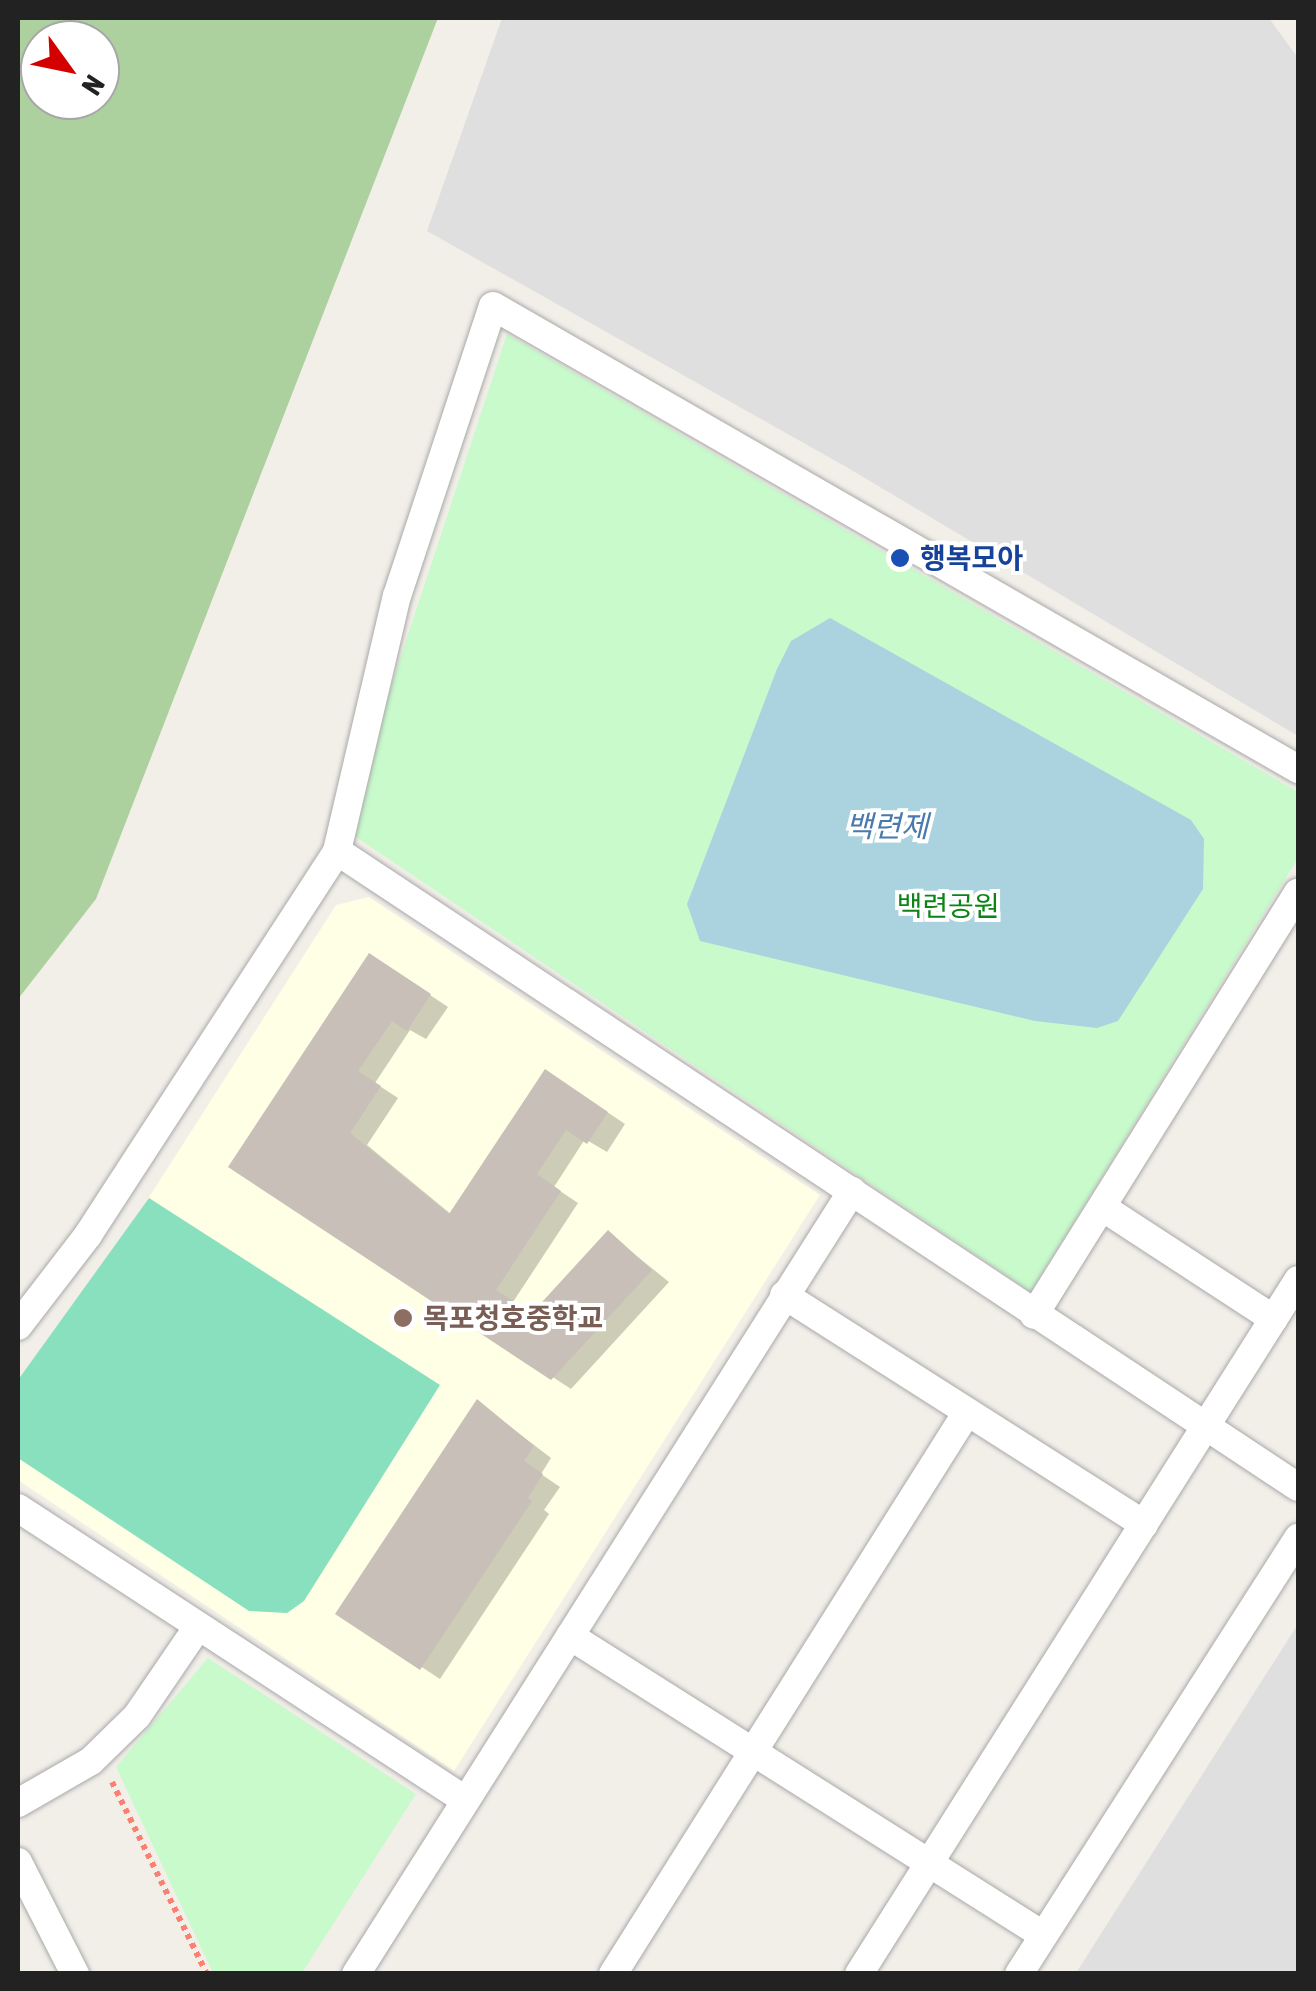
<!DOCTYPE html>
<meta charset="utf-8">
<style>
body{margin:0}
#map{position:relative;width:1316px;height:1991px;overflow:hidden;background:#f2efe9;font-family:"Asap Condensed","Noto Sans KR",sans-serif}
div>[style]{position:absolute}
.residential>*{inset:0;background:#e0dfdf}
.education>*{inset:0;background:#ffffe5}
.forest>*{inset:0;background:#add19e}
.park>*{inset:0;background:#c8facc}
.pitch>*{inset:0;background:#88e0be}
.water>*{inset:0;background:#aad3df}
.shadow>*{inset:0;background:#0003}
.building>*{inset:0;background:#c7bfb8}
.path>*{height:6px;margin-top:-3px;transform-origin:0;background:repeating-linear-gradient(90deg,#fa8072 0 5px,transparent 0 10px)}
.roads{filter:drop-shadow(0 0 2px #a9a9a9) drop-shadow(0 0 2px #a9a9a9)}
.minor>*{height:28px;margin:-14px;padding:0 14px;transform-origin:14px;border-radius:14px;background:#fff}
.dots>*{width:28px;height:28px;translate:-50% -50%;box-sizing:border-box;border:5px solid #fff;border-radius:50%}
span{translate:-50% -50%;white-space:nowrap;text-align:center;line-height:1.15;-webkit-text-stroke:8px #fff;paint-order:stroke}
.transit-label{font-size:28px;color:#164399;font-weight:700}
.left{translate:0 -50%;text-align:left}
.park-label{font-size:28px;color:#0c8416}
.education-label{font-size:28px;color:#785e54;font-weight:700}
.water-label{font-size:30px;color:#4a7aab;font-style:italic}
.frame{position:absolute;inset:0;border:20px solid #222;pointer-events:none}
.north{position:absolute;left:20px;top:20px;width:100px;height:100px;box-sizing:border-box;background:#fff;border:2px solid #a7a7a7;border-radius:50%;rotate:123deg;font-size:28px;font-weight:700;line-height:40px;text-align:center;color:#222}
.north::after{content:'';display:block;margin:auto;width:35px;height:45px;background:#d40000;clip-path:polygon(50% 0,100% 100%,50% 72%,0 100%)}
</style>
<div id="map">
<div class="residential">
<div style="clip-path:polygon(502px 18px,1269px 18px,1298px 58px,1298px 736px,848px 468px,427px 231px)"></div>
<div style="clip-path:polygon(1298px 1624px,1298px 1973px,1076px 1973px)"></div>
</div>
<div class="education">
<div style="clip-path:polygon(369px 897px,820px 1195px,454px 1771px,18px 1480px,18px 1380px,112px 1255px,336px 905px)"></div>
</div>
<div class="forest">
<div style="clip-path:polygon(evenodd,18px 18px,438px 18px,96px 899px,18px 999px,18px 18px,40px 40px,100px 40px,100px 100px,40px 100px,40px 40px)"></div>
</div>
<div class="park">
<div style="clip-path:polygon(507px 334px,1298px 792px,1298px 858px,1031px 1292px,344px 829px)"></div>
<div style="clip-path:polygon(208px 1658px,416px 1794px,302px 1973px,213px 1973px,116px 1767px)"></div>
</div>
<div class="pitch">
<div style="clip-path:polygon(149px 1198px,440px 1385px,304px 1601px,287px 1613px,249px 1611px,18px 1458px,18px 1380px)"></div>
</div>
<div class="water">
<div style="clip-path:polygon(830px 618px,1191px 820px,1204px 839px,1203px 889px,1118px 1021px,1097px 1028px,1035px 1021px,700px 941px,687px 904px,777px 669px,791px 641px)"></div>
</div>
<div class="shadow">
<div style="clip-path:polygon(388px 967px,448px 1007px,426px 1039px,410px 1030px,375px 1083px,398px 1098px,367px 1145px,452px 1215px,564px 1083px,625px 1124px,607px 1152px,585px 1139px,554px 1187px,578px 1203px,513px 1302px,533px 1316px,608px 1233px,669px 1282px,571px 1389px,231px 1166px)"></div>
<div style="clip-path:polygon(478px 1402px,551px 1458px,541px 1474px,560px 1487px,544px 1510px,549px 1514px,440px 1679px,339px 1613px)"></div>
</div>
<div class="building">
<div style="clip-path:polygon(369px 953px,431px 994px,407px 1031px,392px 1021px,358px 1071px,381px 1086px,350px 1133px,449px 1214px,545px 1069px,608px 1112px,587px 1144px,566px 1130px,537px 1174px,561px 1191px,496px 1290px,532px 1313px,608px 1230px,652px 1270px,551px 1380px,228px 1167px)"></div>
<div style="clip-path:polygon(477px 1399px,534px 1446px,524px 1461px,543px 1474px,528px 1498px,532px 1501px,420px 1670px,335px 1614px)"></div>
</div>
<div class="path">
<div style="left:112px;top:1782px;width:214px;rotate:63.7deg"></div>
</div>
<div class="roads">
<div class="minor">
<div style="left:337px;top:851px;width:1152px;rotate:33.5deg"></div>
<div style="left:1102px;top:1207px;width:205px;rotate:33.1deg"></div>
<div style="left:784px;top:1295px;width:427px;rotate:32.5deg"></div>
<div style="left:1034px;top:1315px;width:498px;rotate:-58deg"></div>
<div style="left:18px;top:1326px;width:115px;rotate:-52.4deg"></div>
<div style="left:88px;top:1235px;width:458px;rotate:-57deg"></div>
<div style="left:337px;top:851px;width:262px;rotate:-76.8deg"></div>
<div style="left:397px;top:596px;width:305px;rotate:-71.7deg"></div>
<div style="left:493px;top:306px;width:929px;rotate:29.91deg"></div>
<div style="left:18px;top:1508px;width:534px;rotate:33.15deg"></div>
<div style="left:570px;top:1636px;width:560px;rotate:32.3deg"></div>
<div style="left:18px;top:1803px;width:84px;rotate:-29.9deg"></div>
<div style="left:91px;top:1761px;width:64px;rotate:-44.4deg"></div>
<div style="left:137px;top:1716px;width:107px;rotate:-55.7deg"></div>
<div style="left:18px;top:1862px;width:126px;rotate:63deg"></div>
<div style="left:356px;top:1974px;width:927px;rotate:-57.65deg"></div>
<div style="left:613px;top:1974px;width:664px;rotate:-57.79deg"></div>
<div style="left:859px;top:1974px;width:821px;rotate:-57.68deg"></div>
<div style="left:1019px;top:1974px;width:518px;rotate:-57.38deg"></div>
</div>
</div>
<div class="dots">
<div style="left:900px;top:558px;background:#1a4fb4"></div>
<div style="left:403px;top:1318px;background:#8d6e63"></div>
</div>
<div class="transit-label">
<span class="left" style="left:920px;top:558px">행복모아</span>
</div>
<div class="park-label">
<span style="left:948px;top:906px">백련공원</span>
</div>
<div class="education-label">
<span class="left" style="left:423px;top:1318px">목포청호중학교</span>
</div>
<div class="water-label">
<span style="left:887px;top:826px">백련제</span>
</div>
<div class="frame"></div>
<div class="north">N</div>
</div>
